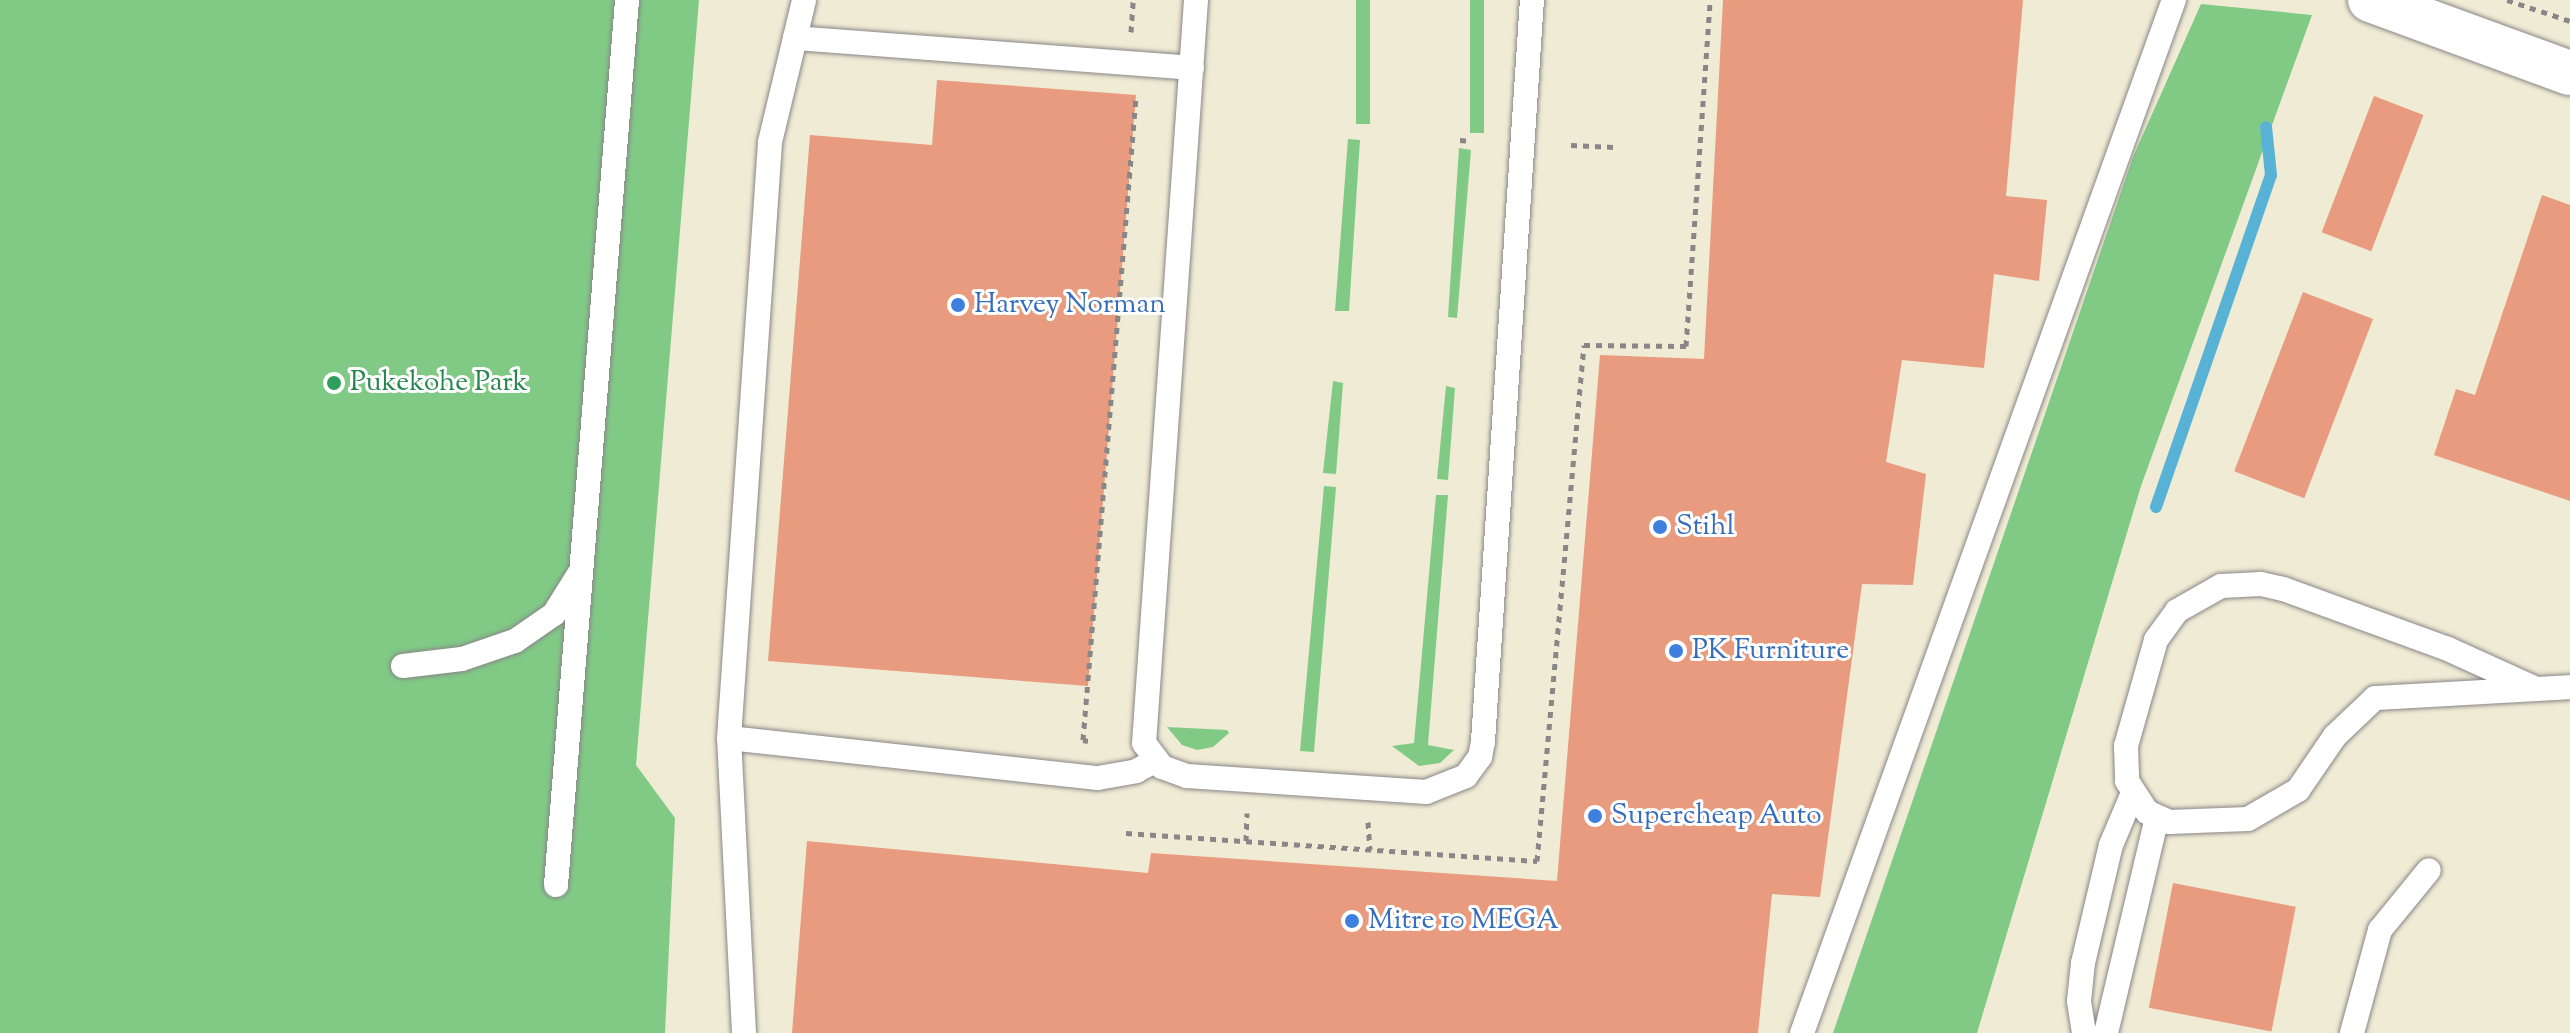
<!DOCTYPE html>
<style>
body{margin:0}
#map{position:relative;width:2570px;height:1033px;overflow:hidden;background:#f0ebd4;font-family:"Sorts Mill Goudy",serif}
div>[style]{position:absolute}
.green>*{inset:0;background:#80ca86;transform-origin:0 0}
.stream>*{height:12px;margin:-6px;padding:0 6px;transform-origin:6px;border-radius:6px;background:#58b2d5}
.building>*{inset:0;background:#e89b7e;transform-origin:0 0}
.path>*{height:5px;margin-top:-2.5px;transform-origin:0;background:repeating-linear-gradient(90deg,#898688 0 6px,transparent 0 12px)}
.roads{filter:drop-shadow(0 0 2px #898688) drop-shadow(0 0 2px #898688)}
.lane>*{height:24px;margin:-12px;padding:0 12px;transform-origin:12px;border-radius:12px;background:#fff}
.street>*{height:44px;margin:-22px;padding:0 22px;transform-origin:22px;border-radius:22px;background:#fff}
.dots>*{width:22px;height:22px;translate:-50% -50%;box-sizing:border-box;border:4px solid #fff;border-radius:50%}
span{translate:-50% -50%;white-space:nowrap;text-align:center;line-height:1.15;-webkit-text-stroke:6px #fff;paint-order:stroke}
.shop-label{font-size:28px;color:#366cbe}
.left{translate:0 -50%;text-align:left}
.leisure-label{font-size:28px;color:#27864d}
</style>
<div id="map">
<div class="green">
<div style="clip-path:polygon(0 0,699px 0,636px 765px,675px 818px,665px 1033px,0 1033px)"></div>
<div style="left:1356px;top:0;width:14px;height:124px"></div>
<div style="left:1470px;top:0;width:14px;height:133px"></div>
<div style="clip-path:polygon(2201px 4px,2312px 15px,2141px 486px,1977px 1033px,1833px 1033px,2133px 157px)"></div>
<div style="clip-path:polygon(1348px 139px,1360px 140px,1349px 311px,1335px 311px)"></div>
<div style="clip-path:polygon(1459px 148px,1471px 150px,1457px 318px,1448px 317px)"></div>
<div style="clip-path:polygon(1333px 381px,1343px 383px,1336px 474px,1323px 473px)"></div>
<div style="clip-path:polygon(1446px 386px,1455px 388px,1448px 480px,1437px 479px)"></div>
<div style="clip-path:polygon(1324px 486px,1336px 487px,1314px 752px,1300px 751px)"></div>
<div style="clip-path:polygon(1436px 495px,1448px 495px,1428px 745px,1454px 750px,1440px 763px,1419px 766px,1392px 746px,1414px 743px)"></div>
<div style="clip-path:polygon(1167px 727px,1227px 730px,1229px 733px,1213px 747px,1197px 750px,1182px 745px)"></div>
</div>
<div class="stream">
<div style="left:2156px;top:507px;width:351px;rotate:-70.9deg"></div>
<div style="left:2271px;top:175px;width:48px;rotate:-95.9deg"></div>
</div>
<div class="building">
<div style="clip-path:polygon(1723px 0,2023px 0,2006px 196px,2047px 200px,2039px 281px,1994px 274px,1984px 368px,1902px 360px,1886px 462px,1926px 474px,1913px 585px,1862px 584px,1820px 897px,1772px 894px,1758px 1033px,792px 1033px,807px 841px,1148px 873px,1151px 853px,1557px 881px,1600px 355px,1704px 359px)"></div>
<div style="clip-path:polygon(937px 80px,1136px 95px,1088px 686px,768px 661px,810px 135px,932px 145px)"></div>
<div style="left:2374px;top:96px;width:53px;height:146px;rotate:21deg"></div>
<div style="clip-path:polygon(2542px 195px,2570px 205px,2570px 501px,2434px 455px,2456px 389px,2475px 395px)"></div>
<div style="left:2303px;top:292px;width:75px;height:192px;rotate:21deg"></div>
<div style="left:2173px;top:883px;width:125px;height:127px;rotate:11deg"></div>
</div>
<div class="path">
<div style="left:2507px;top:0;width:66px;rotate:18.4deg"></div>
<div style="left:1131px;top:32px;width:32px;rotate:-86deg"></div>
<div style="left:1460px;top:140px;width:12px;rotate:5deg"></div>
<div style="left:1571px;top:145px;width:43px;rotate:2.7deg"></div>
<div style="left:1088px;top:741px;width:5px;rotate:-169deg"></div>
<div style="left:1083px;top:740px;width:645px;rotate:-85.29deg"></div>
<div style="left:1368px;top:822px;width:28px;rotate:86deg"></div>
<div style="left:1126px;top:833px;width:412px;rotate:3.9deg"></div>
<div style="left:1537px;top:861px;width:518px;rotate:-84.8deg"></div>
<div style="left:1584px;top:345px;width:102px;rotate:0.6deg"></div>
<div style="left:1686px;top:346px;width:347px;rotate:-86deg"></div>
<div style="left:1246px;top:841px;width:28px;rotate:-88deg"></div>
</div>
<div class="roads">
<div class="lane">
<div style="left:1196px;top:0;width:745px;rotate:94deg"></div>
<div style="left:1144px;top:743px;width:30px;rotate:53deg"></div>
<div style="left:1162px;top:767px;width:27px;rotate:20deg"></div>
<div style="left:1187px;top:776px;width:240px;rotate:3.8deg"></div>
<div style="left:1426px;top:792px;width:43px;rotate:-21.8deg"></div>
<div style="left:1466px;top:776px;width:24px;rotate:-54deg"></div>
<div style="left:1480px;top:757px;width:16px;rotate:-79deg"></div>
<div style="left:1483px;top:741px;width:743px;rotate:-86.22deg"></div>
<div style="left:795px;top:38px;width:398px;rotate:4.3deg"></div>
<div style="left:403px;top:666px;width:59px;rotate:-6.8deg"></div>
<div style="left:462px;top:659px;width:56px;rotate:-18.8deg"></div>
<div style="left:515px;top:641px;width:47px;rotate:-34.7deg"></div>
<div style="left:554px;top:614px;width:47px;rotate:-58deg"></div>
<div style="left:2534px;top:688px;width:94px;rotate:-155.6deg"></div>
<div style="left:2448px;top:649px;width:176px;rotate:-160deg"></div>
<div style="left:2283px;top:589px;width:23px;rotate:-167deg"></div>
<div style="left:2261px;top:584px;width:40px;rotate:177.1deg"></div>
<div style="left:2221px;top:586px;width:51px;rotate:150.4deg"></div>
<div style="left:2177px;top:611px;width:36px;rotate:126deg"></div>
<div style="left:2156px;top:640px;width:110px;rotate:105.8deg"></div>
<div style="left:2126px;top:746px;width:35px;rotate:88deg"></div>
<div style="left:2127px;top:781px;width:37px;rotate:57deg"></div>
<div style="left:2147px;top:812px;width:24px;rotate:24deg"></div>
<div style="left:2169px;top:822px;width:79px;rotate:-2.2deg"></div>
<div style="left:2248px;top:819px;width:58px;rotate:-30.1deg"></div>
<div style="left:2298px;top:790px;width:65px;rotate:-55.6deg"></div>
<div style="left:2335px;top:736px;width:55px;rotate:-43.5deg"></div>
<div style="left:2375px;top:698px;width:195px;rotate:-3.2deg"></div>
<div style="left:729px;top:738px;width:371px;rotate:6.2deg"></div>
<div style="left:1098px;top:778px;width:39px;rotate:-10deg"></div>
<div style="left:1136px;top:771px;width:21px;rotate:-28deg"></div>
<div style="left:556px;top:885px;width:888px;rotate:-85.41deg"></div>
<div style="left:744px;top:1033px;width:295px;rotate:-92.9deg"></div>
<div style="left:729px;top:738px;width:597px;rotate:-86.06deg"></div>
<div style="left:770px;top:142px;width:146px;rotate:-76.5deg"></div>
<div style="left:1802px;top:1033px;width:1098px;rotate:-70.2deg"></div>
<div style="left:2084px;top:1033px;width:32px;rotate:-99deg"></div>
<div style="left:2079px;top:1001px;width:38px;rotate:-84deg"></div>
<div style="left:2083px;top:963px;width:121px;rotate:-76.7deg"></div>
<div style="left:2111px;top:845px;width:56px;rotate:-67.1deg"></div>
<div style="left:2106px;top:1033px;width:221px;rotate:-76.7deg"></div>
<div style="left:2352px;top:1033px;width:107px;rotate:-74.8deg"></div>
<div style="left:2380px;top:930px;width:77px;rotate:-50.8deg"></div>
</div>
<div class="street">
<div style="left:2370px;top:0;width:213px;rotate:20.1deg"></div>
</div>
</div>
<div class="dots">
<div style="left:958px;top:305px;background:#3f7fe0"></div>
<div style="left:334px;top:383px;background:#2e9e5b"></div>
<div style="left:1660px;top:527px;background:#3f7fe0"></div>
<div style="left:1676px;top:651px;background:#3f7fe0"></div>
<div style="left:1595px;top:816px;background:#3f7fe0"></div>
<div style="left:1352px;top:921px;background:#3f7fe0"></div>
</div>
<div class="shop-label">
<span class="left" style="left:974px;top:305px">Harvey Norman</span>
<span class="left" style="left:1676px;top:527px">Stihl</span>
<span class="left" style="left:1692px;top:651px">PK Furniture</span>
<span class="left" style="left:1611px;top:816px">Supercheap Auto</span>
<span class="left" style="left:1368px;top:921px">Mitre 10 MEGA</span>
</div>
<div class="leisure-label">
<span class="left" style="left:350px;top:383px">Pukekohe Park</span>
</div>
</div>
